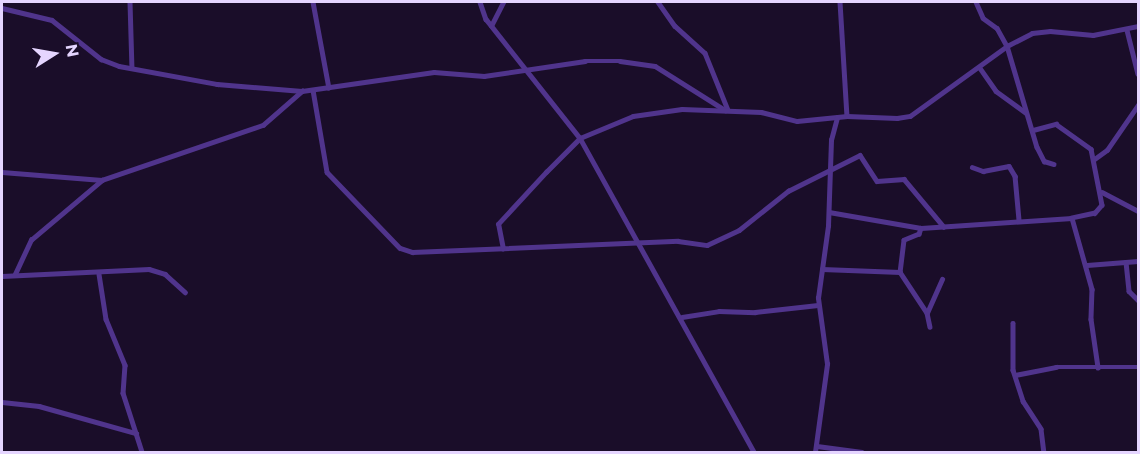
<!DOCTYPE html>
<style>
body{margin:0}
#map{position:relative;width:1140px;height:454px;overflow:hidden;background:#1a0d29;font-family:Montserrat,sans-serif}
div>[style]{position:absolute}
.street>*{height:4.5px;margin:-2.25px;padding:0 2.25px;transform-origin:2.25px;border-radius:2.25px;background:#50348c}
span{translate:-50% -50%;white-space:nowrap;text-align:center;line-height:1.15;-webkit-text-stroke:4.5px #1a0d29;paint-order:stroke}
.frame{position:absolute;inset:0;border:3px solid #e5d5ff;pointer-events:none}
.north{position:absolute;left:24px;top:24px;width:60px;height:60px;-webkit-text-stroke:4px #1a0d29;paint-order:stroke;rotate:79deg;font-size:16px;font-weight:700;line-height:24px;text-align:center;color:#e5d5ff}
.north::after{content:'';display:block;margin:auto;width:21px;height:27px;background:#e5d5ff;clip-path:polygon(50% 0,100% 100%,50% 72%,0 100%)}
</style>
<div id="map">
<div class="street">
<div style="left:130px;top:2px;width:66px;rotate:88.3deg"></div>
<div style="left:313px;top:2px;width:87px;rotate:79.5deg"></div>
<div style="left:480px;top:2px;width:18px;rotate:71deg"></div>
<div style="left:486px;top:19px;width:152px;rotate:51.7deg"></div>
<div style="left:580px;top:138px;width:359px;rotate:61deg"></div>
<div style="left:658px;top:2px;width:29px;rotate:55deg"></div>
<div style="left:675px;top:26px;width:40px;rotate:42deg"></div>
<div style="left:705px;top:53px;width:61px;rotate:68deg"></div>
<div style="left:840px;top:2px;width:114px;rotate:86.5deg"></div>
<div style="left:976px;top:2px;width:17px;rotate:66deg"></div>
<div style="left:983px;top:18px;width:17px;rotate:36deg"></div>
<div style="left:997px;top:28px;width:21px;rotate:61deg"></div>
<div style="left:1007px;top:46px;width:105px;rotate:73.5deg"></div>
<div style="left:1037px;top:147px;width:16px;rotate:63deg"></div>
<div style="left:1044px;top:161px;width:10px;rotate:17deg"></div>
<div style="left:2px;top:8px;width:51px;rotate:13.5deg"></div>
<div style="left:52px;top:20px;width:63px;rotate:38.5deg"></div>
<div style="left:101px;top:59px;width:19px;rotate:21deg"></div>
<div style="left:119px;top:66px;width:100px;rotate:10.4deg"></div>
<div style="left:217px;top:84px;width:85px;rotate:4.7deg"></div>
<div style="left:302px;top:91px;width:133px;rotate:-8.2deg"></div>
<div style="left:434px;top:72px;width:50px;rotate:4.6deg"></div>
<div style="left:484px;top:76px;width:102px;rotate:-8.4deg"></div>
<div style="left:585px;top:61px;width:35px"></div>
<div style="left:620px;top:61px;width:35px;rotate:8deg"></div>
<div style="left:655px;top:66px;width:83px;rotate:32.2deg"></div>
<div style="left:491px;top:26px;width:27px;rotate:-63deg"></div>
<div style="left:1127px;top:30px;width:45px;rotate:76deg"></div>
<div style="left:980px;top:68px;width:28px;rotate:55deg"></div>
<div style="left:996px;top:91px;width:36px;rotate:36deg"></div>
<div style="left:313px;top:90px;width:83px;rotate:80.3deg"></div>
<div style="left:327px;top:172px;width:105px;rotate:46.2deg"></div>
<div style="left:400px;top:248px;width:13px;rotate:18deg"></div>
<div style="left:412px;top:252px;width:266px;rotate:-2.4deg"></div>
<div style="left:678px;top:241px;width:29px;rotate:8deg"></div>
<div style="left:707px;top:245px;width:35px;rotate:-25deg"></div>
<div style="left:739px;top:230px;width:63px;rotate:-38.5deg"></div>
<div style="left:788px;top:191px;width:80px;rotate:-26.6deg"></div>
<div style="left:860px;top:155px;width:31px;rotate:57deg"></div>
<div style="left:877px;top:181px;width:27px;rotate:-4deg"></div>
<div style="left:904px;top:179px;width:62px;rotate:50.2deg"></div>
<div style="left:1033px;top:130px;width:24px;rotate:-15deg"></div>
<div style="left:1056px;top:124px;width:43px;rotate:35.5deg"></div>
<div style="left:1091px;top:149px;width:57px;rotate:78.9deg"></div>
<div style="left:1102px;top:205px;width:11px;rotate:131deg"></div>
<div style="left:1095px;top:213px;width:24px;rotate:168deg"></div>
<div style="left:1093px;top:160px;width:17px;rotate:-36deg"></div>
<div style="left:1107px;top:150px;width:55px;rotate:-55.4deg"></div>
<div style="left:972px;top:167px;width:12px;rotate:20deg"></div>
<div style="left:983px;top:171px;width:26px;rotate:-11deg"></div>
<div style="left:1009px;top:166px;width:12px;rotate:59deg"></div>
<div style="left:1015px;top:176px;width:44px;rotate:84.8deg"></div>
<div style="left:2px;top:172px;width:100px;rotate:4.6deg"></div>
<div style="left:1102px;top:192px;width:41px;rotate:27.8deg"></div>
<div style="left:829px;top:212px;width:93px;rotate:9.9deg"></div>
<div style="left:921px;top:228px;width:151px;rotate:-3.8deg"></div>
<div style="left:1072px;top:218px;width:74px;rotate:74.3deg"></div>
<div style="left:1092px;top:289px;width:30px;rotate:92deg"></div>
<div style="left:1091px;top:319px;width:49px;rotate:81.7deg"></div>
<div style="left:921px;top:228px;width:6px;rotate:108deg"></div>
<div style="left:919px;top:234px;width:16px;rotate:158deg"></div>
<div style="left:904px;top:240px;width:32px;rotate:97deg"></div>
<div style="left:900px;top:272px;width:49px;rotate:56.6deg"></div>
<div style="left:927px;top:313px;width:14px;rotate:78deg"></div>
<div style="left:503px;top:249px;width:25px;rotate:-101deg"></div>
<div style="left:498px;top:224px;width:71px;rotate:-47.3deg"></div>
<div style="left:546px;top:172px;width:48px;rotate:-45deg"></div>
<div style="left:580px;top:138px;width:57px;rotate:-22.5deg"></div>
<div style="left:633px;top:116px;width:49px;rotate:-8.1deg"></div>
<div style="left:682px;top:109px;width:79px;rotate:2.2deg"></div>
<div style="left:761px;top:112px;width:37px;rotate:14deg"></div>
<div style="left:797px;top:121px;width:50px;rotate:-5.7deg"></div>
<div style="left:847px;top:116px;width:50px;rotate:2.3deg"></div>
<div style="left:897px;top:118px;width:13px;rotate:-9deg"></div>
<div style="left:910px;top:116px;width:120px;rotate:-35.8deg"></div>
<div style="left:1007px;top:46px;width:28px;rotate:-27deg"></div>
<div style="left:1032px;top:33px;width:18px;rotate:-6deg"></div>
<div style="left:1050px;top:31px;width:43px;rotate:5.3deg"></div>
<div style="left:1093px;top:35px;width:46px;rotate:-11.3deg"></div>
<div style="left:1126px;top:262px;width:29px;rotate:84deg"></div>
<div style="left:1129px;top:291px;width:13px;rotate:45deg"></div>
<div style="left:1087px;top:265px;width:51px;rotate:-4.5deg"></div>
<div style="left:822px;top:269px;width:78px;rotate:2.2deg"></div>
<div style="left:15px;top:274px;width:38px;rotate:-65deg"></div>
<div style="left:31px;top:240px;width:93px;rotate:-40.2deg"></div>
<div style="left:102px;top:180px;width:170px;rotate:-18.9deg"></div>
<div style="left:263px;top:125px;width:52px;rotate:-41.1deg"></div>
<div style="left:99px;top:274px;width:46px;rotate:81.2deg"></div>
<div style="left:106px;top:319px;width:50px;rotate:67.6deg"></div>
<div style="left:125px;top:365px;width:28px;rotate:94deg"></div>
<div style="left:123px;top:393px;width:62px;rotate:72.1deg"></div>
<div style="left:2px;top:276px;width:147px;rotate:-2.7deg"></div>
<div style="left:149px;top:269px;width:17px;rotate:17deg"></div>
<div style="left:165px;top:274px;width:27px;rotate:42deg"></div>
<div style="left:927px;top:313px;width:37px;rotate:-66deg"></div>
<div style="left:682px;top:317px;width:37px;rotate:-9deg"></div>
<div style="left:719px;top:311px;width:36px;rotate:2deg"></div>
<div style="left:755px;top:312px;width:63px;rotate:-6.3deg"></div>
<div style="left:1013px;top:323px;width:47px;rotate:90deg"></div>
<div style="left:1013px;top:370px;width:33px;rotate:72deg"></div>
<div style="left:1023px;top:401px;width:33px;rotate:57deg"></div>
<div style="left:1041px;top:429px;width:23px;rotate:83deg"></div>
<div style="left:1015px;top:375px;width:42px;rotate:-11deg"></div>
<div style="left:1056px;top:367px;width:82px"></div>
<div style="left:2px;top:402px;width:37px;rotate:6deg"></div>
<div style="left:39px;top:406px;width:101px;rotate:15.6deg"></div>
<div style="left:817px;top:446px;width:45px;rotate:7.6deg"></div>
<div style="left:815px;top:452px;width:89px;rotate:-82.2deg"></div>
<div style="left:827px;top:364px;width:67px;rotate:-97.8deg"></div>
<div style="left:818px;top:298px;width:73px;rotate:-82.1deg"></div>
<div style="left:828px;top:226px;width:86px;rotate:-88deg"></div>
<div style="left:831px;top:140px;width:23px;rotate:-75deg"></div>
</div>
<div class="frame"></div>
<div class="north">N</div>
</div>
